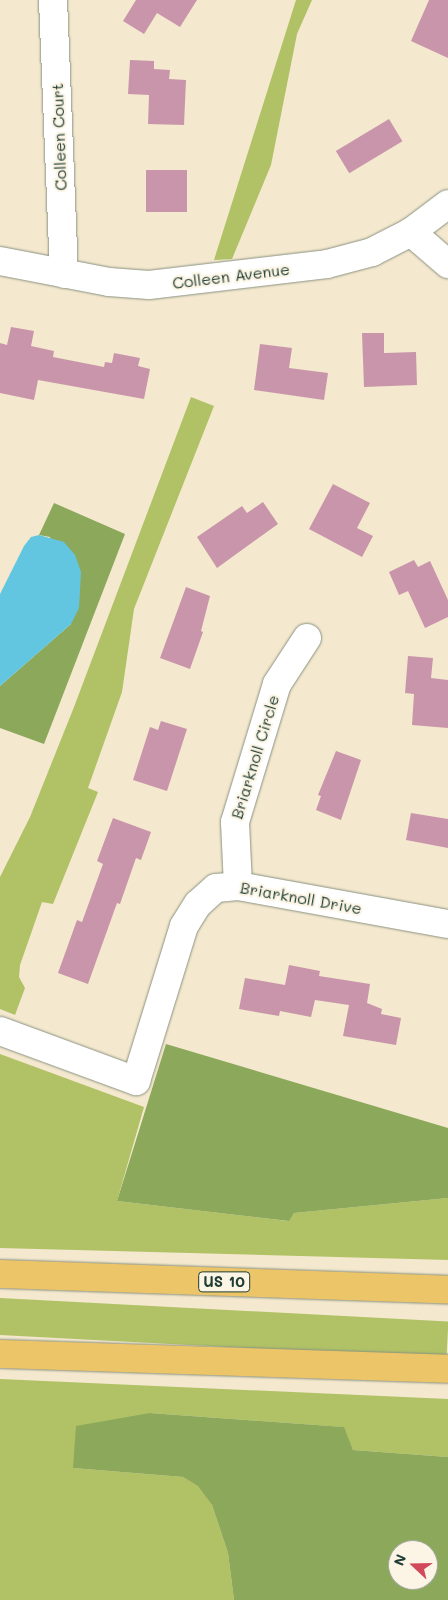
<!DOCTYPE html>
<style>
body{margin:0}
#map{position:relative;width:448px;height:1600px;overflow:hidden;background:#f4e8ce;font-family:Mali,sans-serif}
div>[style]{position:absolute}
.green>*{inset:0;background:#b0c265;transform-origin:0 0}
.forest>*{inset:0;background:#8ca85a}
.water>*{inset:0;background:#62c6e0}
.building>*{inset:0;background:#c995aa;transform-origin:0 0}
.roads{filter:drop-shadow(0 0 1px #8a9281) drop-shadow(0 0 1px #8a9281)}
.minor>*{height:28px;margin:-14px;padding:0 14px;transform-origin:14px;border-radius:14px;background:#fff}
.motorway>*{height:28px;margin:-14px;padding:0 14px;transform-origin:14px;border-radius:14px;background:#edc569}
span{translate:-50% -50%;white-space:nowrap;text-align:center;line-height:1.15;-webkit-text-stroke:4.5px #fcf5e5;paint-order:stroke}
.shield-label span{padding:1px 4px;background:#fcf5e5;border:1px solid;border-radius:4px;-webkit-text-stroke-width:0}
.shield-label{font-size:15px;color:#1f3d34;font-weight:700}
.street-label{font-size:16px;color:#1f3d34}
.north{position:absolute;left:388px;top:1540px;width:50px;height:50px;box-sizing:border-box;background:#fcf5e5;border:1px solid #a4ab9e;border-radius:50%;rotate:291deg;font-size:14px;font-weight:700;line-height:20px;text-align:center;color:#1f3d34}
.north::after{content:'';display:block;margin:auto;width:18px;height:22px;background:#d1495b;clip-path:polygon(50% 0,100% 100%,50% 72%,0 100%)}
</style>
<div id="map">
<div class="green">
<div style="clip-path:polygon(296px 0,312px 0,297px 34px,271px 165px,232px 259px,214px 260px)"></div>
<div style="clip-path:polygon(191px 397px,214px 406px,134px 609px,122px 692px,88px 788px,98px 792px,53px 904px,42px 902px,20px 965px,19px 977px,25px 988px,15px 1015px,0 1009px,0 877px,30px 817px,74px 707px)"></div>
<div style="clip-path:polygon(0 1054px,144px 1107px,117px 1201px,288px 1221px,294px 1213px,448px 1198px,448px 1260px,0 1248px)"></div>
<div style="left:0;top:1298px;width:449px;height:37px;rotate:3deg"></div>
<div style="clip-path:polygon(0 1379px,448px 1399px,448px 1457px,353px 1450px,343px 1427px,150px 1413px,73px 1468px,183px 1477px,199px 1486px,212px 1505px,228px 1553px,234px 1600px,0 1600px)"></div>
</div>
<div class="forest">
<div style="clip-path:polygon(54px 503px,125px 534px,44px 744px,0 728px,0 686px,71px 624px,50px 537px,39px 535px)"></div>
<div style="clip-path:polygon(166px 1044px,448px 1128px,448px 1198px,294px 1213px,289px 1221px,117px 1201px)"></div>
<div style="clip-path:polygon(evenodd,150px 1413px,344px 1427px,353px 1450px,448px 1457px,448px 1600px,234px 1600px,228px 1553px,212px 1505px,198px 1486px,183px 1477px,73px 1468px,76px 1426px,150px 1413px,398px 1550px,428px 1550px,428px 1580px,398px 1580px,398px 1550px)"></div>
</div>
<div class="water">
<div style="clip-path:polygon(39px 535px,64px 542px,75px 555px,81px 572px,79px 608px,71px 624px,0 686px,0 594px,24px 546px,31px 537px)"></div>
</div>
<div class="building">
<div style="clip-path:polygon(136px 0,197px 0,180px 27px,157px 13px,144px 34px,123px 21px)"></div>
<div style="clip-path:polygon(429px 0,448px 0,448px 58px,411px 41px)"></div>
<div style="clip-path:polygon(130px 60px,154px 61px,154px 69px,170px 70px,169px 79px,186px 80px,184px 125px,148px 124px,149px 95px,128px 94px)"></div>
<div style="left:389px;top:119px;width:26px;height:62px;rotate:59deg"></div>
<div style="left:146px;top:170px;width:41px;height:42px"></div>
<div style="clip-path:polygon(11px 327px,34px 331px,31px 346px,54px 351px,53px 357px,104px 367px,105px 362px,112px 363px,114px 353px,140px 358px,138px 366px,150px 369px,144px 399px,38px 380px,34px 400px,0 393px,0 343px,7px 345px)"></div>
<div style="clip-path:polygon(362px 333px,384px 333px,384px 353px,416px 352px,417px 385px,364px 387px)"></div>
<div style="clip-path:polygon(260px 344px,292px 348px,289px 368px,328px 373px,324px 400px,254px 390px)"></div>
<div style="clip-path:polygon(333px 484px,370px 503px,357px 528px,373px 536px,362px 557px,309px 529px)"></div>
<div style="clip-path:polygon(263px 502px,278px 524px,217px 568px,197px 537px,242px 506px,247px 513px)"></div>
<div style="clip-path:polygon(414px 560px,418px 567px,430px 561px,448px 600px,448px 617px,425px 628px,408px 591px,399px 595px,389px 572px)"></div>
<div style="clip-path:polygon(186px 587px,210px 596px,201px 631px,203px 632px,190px 669px,160px 658px)"></div>
<div style="clip-path:polygon(408px 656px,433px 658px,431px 678px,448px 680px,448px 728px,412px 725px,414px 694px,405px 693px)"></div>
<div style="clip-path:polygon(161px 721px,187px 729px,167px 791px,133px 780px,150px 727px,158px 730px)"></div>
<div style="clip-path:polygon(336px 751px,361px 760px,341px 820px,316px 810px,321px 796px,318px 795px)"></div>
<div style="clip-path:polygon(411px 813px,448px 819px,448px 848px,406px 840px)"></div>
<div style="clip-path:polygon(113px 818px,151px 832px,141px 860px,136px 858px,120px 904px,117px 903px,88px 984px,58px 973px,77px 920px,82px 922px,103px 864px,97px 861px)"></div>
<div style="clip-path:polygon(289px 965px,320px 971px,319px 976px,370px 984px,367px 1003px,382px 1009px,381px 1014px,401px 1018px,396px 1045px,343px 1036px,349px 1005px,315px 1000px,311px 1017px,280px 1011px,279px 1016px,239px 1009px,245px 978px,285px 985px)"></div>
</div>
<div class="roads">
<div class="minor">
<div style="left:53px;top:0;width:274px;rotate:87.7deg"></div>
<div style="left:411px;top:232px;width:49px;rotate:40.9deg"></div>
<div style="left:0;top:261px;width:111px;rotate:10.9deg"></div>
<div style="left:109px;top:282px;width:40px;rotate:4.3deg"></div>
<div style="left:149px;top:285px;width:179px;rotate:-6.7deg"></div>
<div style="left:327px;top:264px;width:47px;rotate:-14.9deg"></div>
<div style="left:372px;top:252px;width:44px;rotate:-27.1deg"></div>
<div style="left:411px;top:232px;width:46px;rotate:-37.1deg"></div>
<div style="left:238px;top:886px;width:64px;rotate:-92.7deg"></div>
<div style="left:235px;top:822px;width:144px;rotate:-73.1deg"></div>
<div style="left:277px;top:684px;width:55px;rotate:-56.9deg"></div>
<div style="left:0;top:1031px;width:145px;rotate:20.2deg"></div>
<div style="left:136px;top:1081px;width:162px;rotate:-72.8deg"></div>
<div style="left:184px;top:926px;width:26px;rotate:-58deg"></div>
<div style="left:198px;top:904px;width:24px;rotate:-42deg"></div>
<div style="left:216px;top:888px;width:22px;rotate:-5deg"></div>
<div style="left:238px;top:886px;width:213px;rotate:10.3deg"></div>
</div>
<div class="motorway">
<div style="left:0;top:1274px;width:448px;rotate:2deg"></div>
<div style="left:0;top:1354px;width:448px;rotate:1.9deg"></div>
</div>
</div>
<div class="shield-label">
<span style="left:224px;top:1282px">US 10</span>
</div>
<div class="street-label">
<span style="left:59px;top:137px;rotate:-92deg">Colleen Court</span>
<span style="left:231px;top:276px;rotate:-7deg">Colleen Avenue</span>
<span style="left:255px;top:757px;rotate:-73deg">Briarknoll Circle</span>
<span style="left:301px;top:898px;rotate:10deg">Briarknoll Drive</span>
</div>
<div class="north">N</div>
</div>
